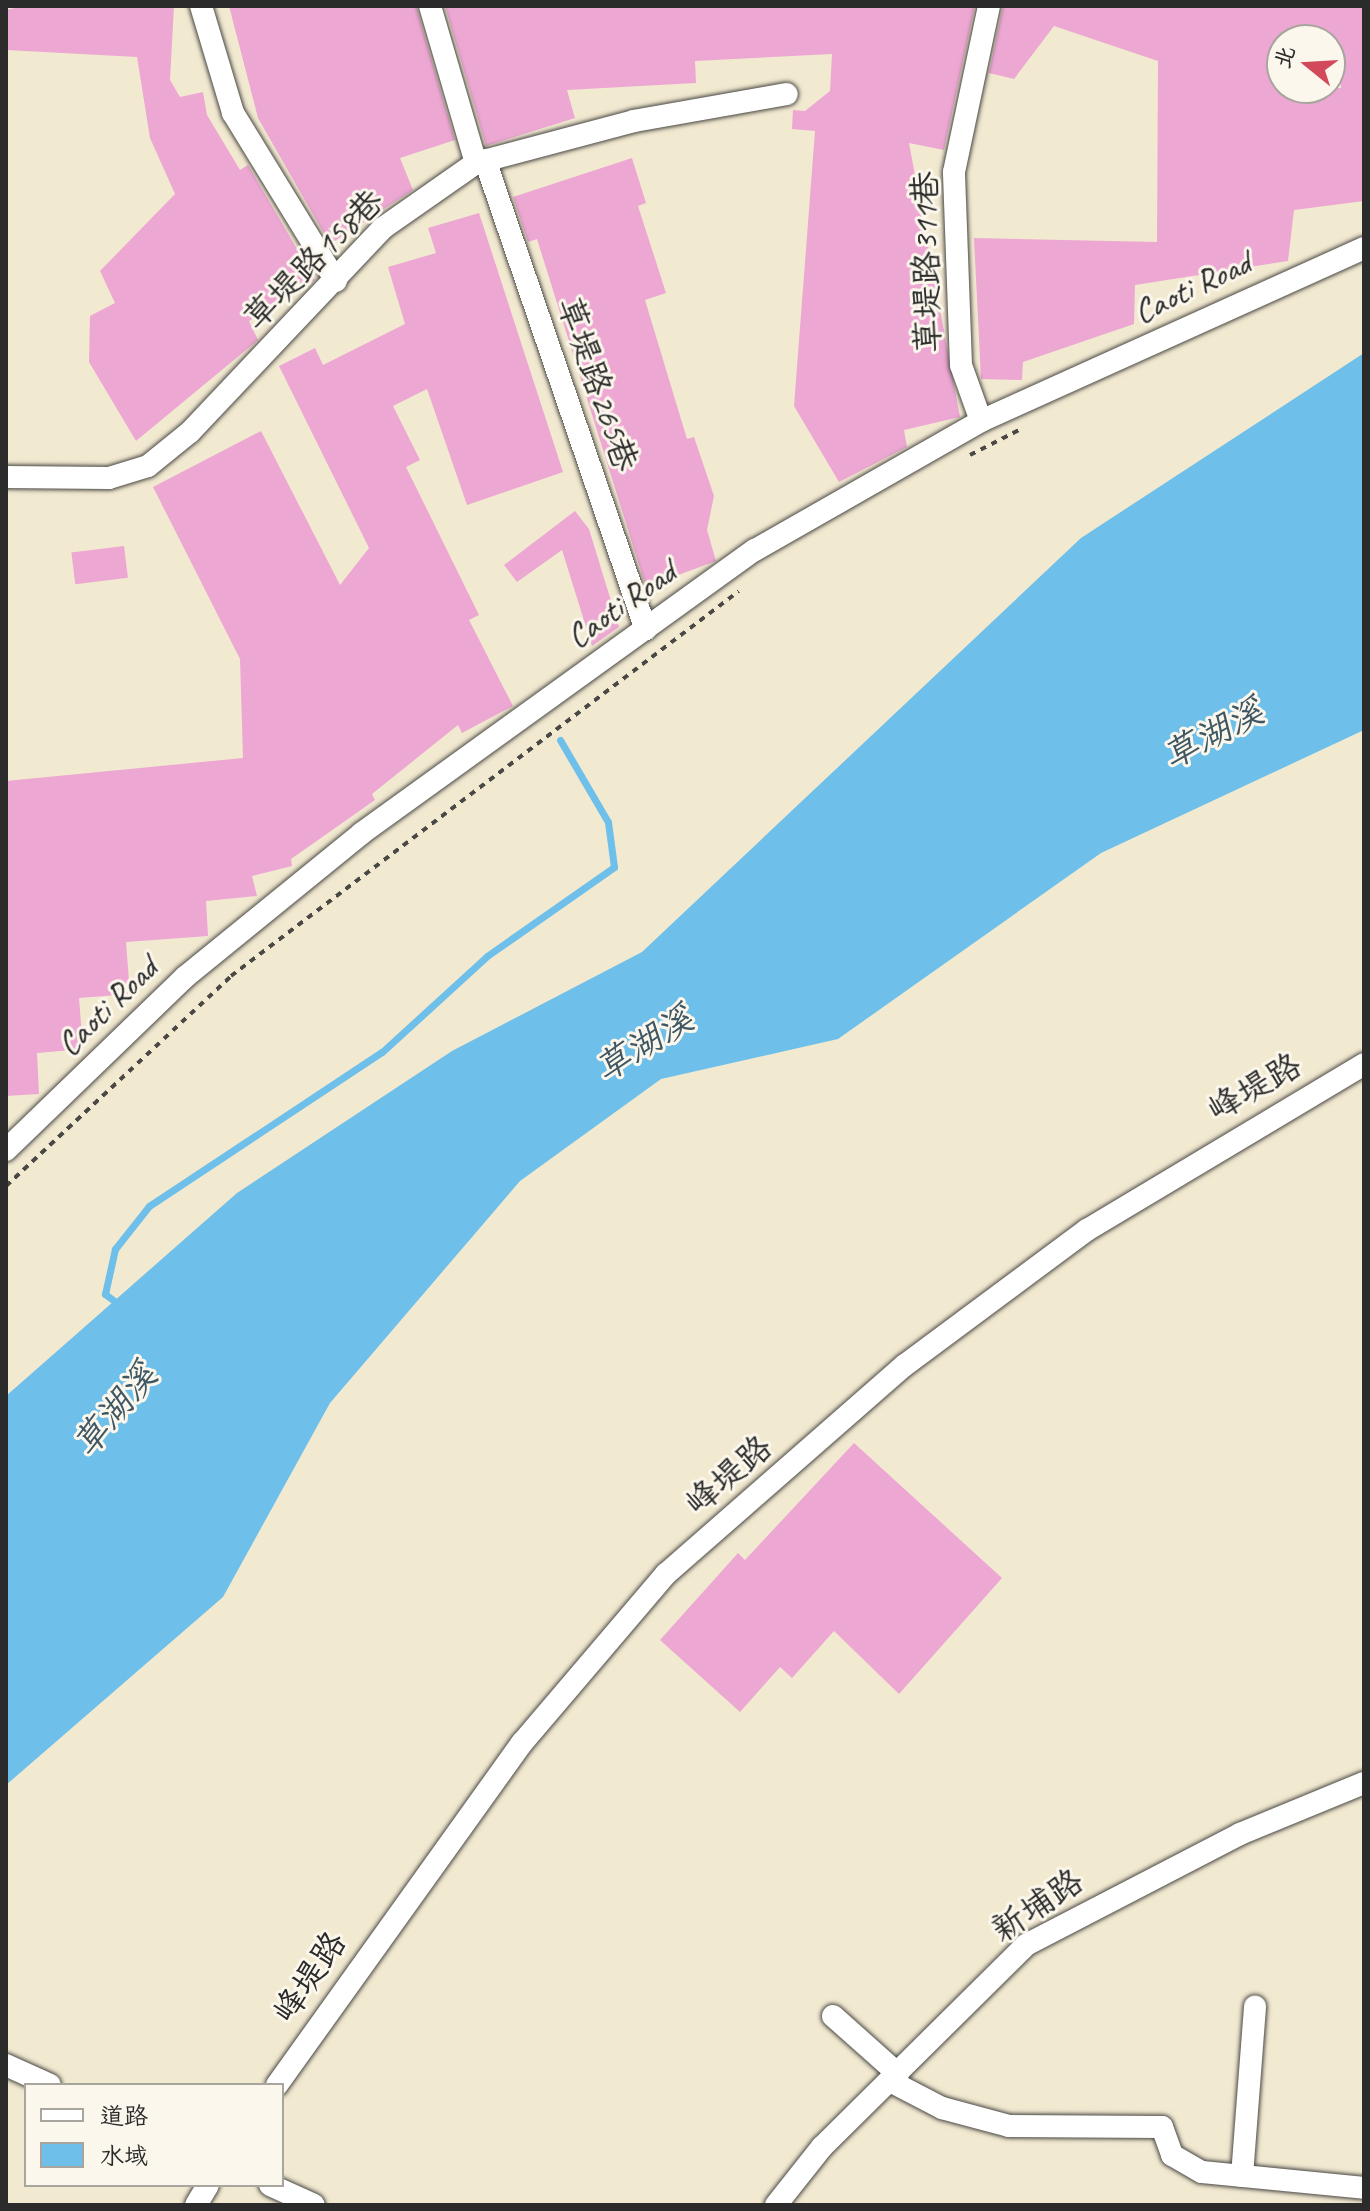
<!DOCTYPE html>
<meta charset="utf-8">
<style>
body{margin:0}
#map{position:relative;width:1370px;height:2211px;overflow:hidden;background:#f2e9d1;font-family:Caveat,"LXGW WenKai TC",sans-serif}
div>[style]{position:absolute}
.water>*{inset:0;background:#6ebfe9}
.stream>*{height:7px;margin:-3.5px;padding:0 3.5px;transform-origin:3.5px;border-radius:3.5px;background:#6ebfe9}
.building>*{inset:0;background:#eda7d3;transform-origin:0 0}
.path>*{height:4px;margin-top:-2px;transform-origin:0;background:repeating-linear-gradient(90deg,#494844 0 6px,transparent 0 12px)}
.roads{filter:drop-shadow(0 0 2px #494844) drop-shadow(0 0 2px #494844)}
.minor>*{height:22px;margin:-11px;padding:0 11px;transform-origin:11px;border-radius:11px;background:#fff}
span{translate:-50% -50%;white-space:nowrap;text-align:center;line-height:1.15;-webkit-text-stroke:6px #fbf7ec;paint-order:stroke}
.street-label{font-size:34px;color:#2b2b2b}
.water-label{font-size:36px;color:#3f5764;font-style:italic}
.frame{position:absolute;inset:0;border:8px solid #2b2b2b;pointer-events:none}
.legend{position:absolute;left:24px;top:2083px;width:260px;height:104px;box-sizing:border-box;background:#fbf7ec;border:2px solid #a8a59f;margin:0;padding:10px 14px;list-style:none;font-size:24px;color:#2b2b2b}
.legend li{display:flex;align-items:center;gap:16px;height:40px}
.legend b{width:40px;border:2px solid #a8a59f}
.north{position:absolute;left:1266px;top:24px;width:80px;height:80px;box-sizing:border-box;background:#fbf7ec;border:2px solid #a8a59f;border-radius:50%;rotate:288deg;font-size:22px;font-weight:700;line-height:32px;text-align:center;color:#2b2b2b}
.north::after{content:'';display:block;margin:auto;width:28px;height:36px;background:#d1495b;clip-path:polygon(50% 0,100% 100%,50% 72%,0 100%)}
</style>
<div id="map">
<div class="water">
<div style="clip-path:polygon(1364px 353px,1364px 730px,1101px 853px,838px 1039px,661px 1079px,520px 1181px,330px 1403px,223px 1597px,6px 1785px,6px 1396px,237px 1193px,452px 1051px,642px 952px,1081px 538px)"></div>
</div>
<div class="stream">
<div style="left:121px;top:1306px;width:20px;rotate:-143deg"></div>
<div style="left:105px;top:1294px;width:46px;rotate:-77.5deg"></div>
<div style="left:115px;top:1249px;width:55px;rotate:-51.7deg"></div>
<div style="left:149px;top:1206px;width:279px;rotate:-33.5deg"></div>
<div style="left:382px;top:1052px;width:142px;rotate:-42.4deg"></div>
<div style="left:487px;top:956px;width:155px;rotate:-35deg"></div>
<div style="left:614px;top:867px;width:45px;rotate:-97.6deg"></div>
<div style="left:608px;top:822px;width:95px;rotate:-120.3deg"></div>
</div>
<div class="building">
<div style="clip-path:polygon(24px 6px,174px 6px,170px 80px,180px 97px,203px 92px,207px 115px,240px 170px,248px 165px,315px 280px,249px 321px,258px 340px,136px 441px,89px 362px,90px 316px,115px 303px,100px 271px,175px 194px,150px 138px,137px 57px,6px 50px,6px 10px)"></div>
<div style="clip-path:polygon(229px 6px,416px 6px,455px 140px,400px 158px,413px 190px,330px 244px,258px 118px)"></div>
<div style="clip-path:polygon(445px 6px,975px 6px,944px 150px,909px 143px,960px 417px,904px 430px,907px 447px,839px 482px,794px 406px,815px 131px,792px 129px,793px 110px,805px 111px,830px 91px,832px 54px,695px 61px,696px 83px,567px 90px,575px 118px,486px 146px)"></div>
<div style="clip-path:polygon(evenodd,1003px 6px,1364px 6px,1364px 201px,1294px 210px,1288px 261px,1135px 285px,1134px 324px,1023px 362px,1022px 380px,981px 379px,974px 238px,1157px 242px,1158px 61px,1054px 26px,1014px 79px,989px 73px,1003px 6px,1282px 40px,1337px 40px,1341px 88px,1282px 88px,1282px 40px)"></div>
<div style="clip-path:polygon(632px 158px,646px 203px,638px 206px,666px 293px,645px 300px,687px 439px,694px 437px,714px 496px,707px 530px,716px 561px,646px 587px,537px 239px,528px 242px,513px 197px)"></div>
<div style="clip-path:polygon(479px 213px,563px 472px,467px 505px,427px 389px,393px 406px,420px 460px,406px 467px,479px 615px,469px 620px,513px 706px,462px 733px,458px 725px,372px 794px,375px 800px,291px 859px,292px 866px,252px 876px,257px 896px,206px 901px,208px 936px,126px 942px,130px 994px,79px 998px,83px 1049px,37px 1053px,39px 1094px,6px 1096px,6px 781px,243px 758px,240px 659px,153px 487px,261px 431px,340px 585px,369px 548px,279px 366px,315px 348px,323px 365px,405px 324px,388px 267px,436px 253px,428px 228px)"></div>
<div style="clip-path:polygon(575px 511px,589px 529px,619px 627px,592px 646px,562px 550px,517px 582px,504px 565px)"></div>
<div style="left:124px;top:546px;width:32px;height:53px;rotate:83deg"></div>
<div style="clip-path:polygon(854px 1443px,1002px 1578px,899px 1694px,834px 1631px,792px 1678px,780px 1667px,740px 1712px,660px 1640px,738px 1553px,745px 1560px)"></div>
</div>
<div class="path">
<div style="left:970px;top:455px;width:59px;rotate:-27deg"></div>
<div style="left:6px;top:1186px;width:308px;rotate:-43deg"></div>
<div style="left:231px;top:976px;width:637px;rotate:-37.16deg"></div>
</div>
<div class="roads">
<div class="minor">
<div style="left:201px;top:6px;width:112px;rotate:73.3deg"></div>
<div style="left:233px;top:113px;width:197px;rotate:58.5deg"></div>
<div style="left:430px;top:6px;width:164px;rotate:73.7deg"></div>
<div style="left:485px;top:160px;width:496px;rotate:71.1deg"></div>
<div style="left:981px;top:421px;width:59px;rotate:-109.7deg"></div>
<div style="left:961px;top:365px;width:193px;rotate:-92.1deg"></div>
<div style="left:954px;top:172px;width:170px;rotate:-78.1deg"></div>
<div style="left:6px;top:477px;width:103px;rotate:0.6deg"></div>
<div style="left:109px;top:478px;width:41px;rotate:-17.1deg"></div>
<div style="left:148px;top:466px;width:54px;rotate:-39deg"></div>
<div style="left:190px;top:432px;width:281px;rotate:-46.6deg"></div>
<div style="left:383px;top:228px;width:113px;rotate:-35deg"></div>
<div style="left:476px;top:163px;width:163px;rotate:-14.9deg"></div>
<div style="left:634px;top:121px;width:155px;rotate:-10deg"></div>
<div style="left:6px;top:1150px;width:249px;rotate:-44deg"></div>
<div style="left:185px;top:977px;width:228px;rotate:-39.1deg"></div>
<div style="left:362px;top:833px;width:484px;rotate:-35.8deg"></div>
<div style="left:755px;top:550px;width:260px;rotate:-29.7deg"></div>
<div style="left:981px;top:421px;width:420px;rotate:-24.3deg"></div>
<div style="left:833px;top:2016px;width:87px;rotate:41.7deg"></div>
<div style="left:6px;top:2065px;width:48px;rotate:24.4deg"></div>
<div style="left:890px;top:2081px;width:59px;rotate:27.4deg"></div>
<div style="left:942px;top:2108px;width:69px;rotate:15deg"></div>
<div style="left:1009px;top:2126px;width:153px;rotate:0.4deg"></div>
<div style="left:1162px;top:2127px;width:30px;rotate:70deg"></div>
<div style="left:1172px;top:2155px;width:34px;rotate:30deg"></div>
<div style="left:1202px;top:2172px;width:163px;rotate:5.6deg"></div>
<div style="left:277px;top:2085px;width:421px;rotate:-54.4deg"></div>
<div style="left:522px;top:1743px;width:222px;rotate:-49.6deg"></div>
<div style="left:666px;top:1574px;width:317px;rotate:-41.2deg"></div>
<div style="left:905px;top:1365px;width:227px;rotate:-36.6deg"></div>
<div style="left:1087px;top:1230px;width:323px;rotate:-30.9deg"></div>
<div style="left:1242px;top:2176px;width:170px;rotate:-85.6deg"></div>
<div style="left:270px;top:2185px;width:48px;rotate:24.4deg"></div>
<div style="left:196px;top:2205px;width:23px;rotate:-59deg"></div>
<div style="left:776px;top:2205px;width:74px;rotate:-51.6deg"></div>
<div style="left:822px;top:2147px;width:287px;rotate:-44.7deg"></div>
<div style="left:1026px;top:1945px;width:241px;rotate:-27.4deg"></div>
<div style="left:1240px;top:1834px;width:134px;rotate:-22.4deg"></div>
</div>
</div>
<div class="street-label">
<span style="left:313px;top:259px;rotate:-45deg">草堤路158巷</span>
<span style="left:926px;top:262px;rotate:-91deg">草堤路311巷</span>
<span style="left:1192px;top:287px;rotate:-25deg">Caoti Road</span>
<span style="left:598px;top:384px;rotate:71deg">草堤路265巷</span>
<span style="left:621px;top:604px;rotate:-35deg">Caoti Road</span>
<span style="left:107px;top:1006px;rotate:-44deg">Caoti Road</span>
<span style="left:1254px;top:1087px;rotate:-30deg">峰堤路</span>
<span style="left:728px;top:1475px;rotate:-41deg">峰堤路</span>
<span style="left:1037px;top:1905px;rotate:-34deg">新埔路</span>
<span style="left:309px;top:1977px;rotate:-56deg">峰堤路</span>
</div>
<div class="water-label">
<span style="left:1213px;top:734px;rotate:-28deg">草湖溪</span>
<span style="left:644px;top:1044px;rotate:-32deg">草湖溪</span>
<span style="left:115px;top:1410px;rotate:-50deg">草湖溪</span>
</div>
<div class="frame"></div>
<ul class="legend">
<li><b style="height:10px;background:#fff"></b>道路</li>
<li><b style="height:22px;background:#6ebfe9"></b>水域</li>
</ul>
<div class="north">北</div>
</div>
